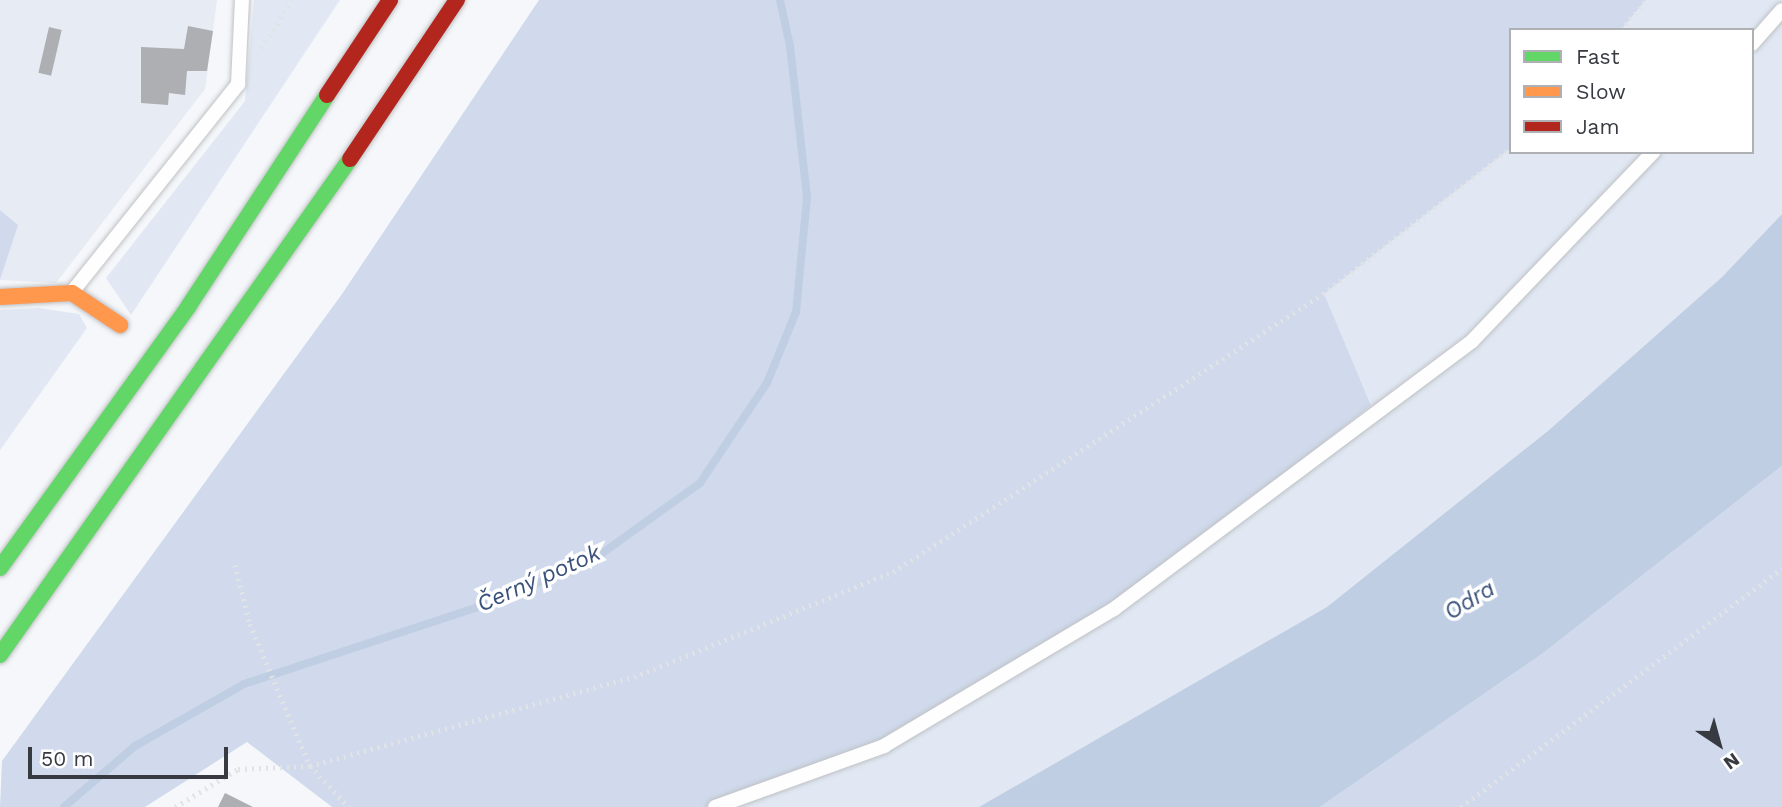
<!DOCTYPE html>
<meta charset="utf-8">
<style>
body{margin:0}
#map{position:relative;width:1782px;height:807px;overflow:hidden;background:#f5f7fa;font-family:"Work Sans",sans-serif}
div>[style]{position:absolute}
.built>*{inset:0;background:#e6ebf4}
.green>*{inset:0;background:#e1e8f3}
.forest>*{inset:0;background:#d0daec}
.water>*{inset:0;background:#c0cee3}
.stream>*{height:8px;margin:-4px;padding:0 4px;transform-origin:4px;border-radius:4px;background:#c0cee3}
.building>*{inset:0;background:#adafb2;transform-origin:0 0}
.path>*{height:4.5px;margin-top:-2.25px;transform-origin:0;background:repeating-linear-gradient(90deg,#e1e3e4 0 2px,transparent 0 7px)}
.roads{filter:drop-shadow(0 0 2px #bfc1c5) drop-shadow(0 0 2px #bfc1c5)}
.lane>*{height:14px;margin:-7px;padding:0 7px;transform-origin:7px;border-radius:7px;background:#fefefe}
.fast>*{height:16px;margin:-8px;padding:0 8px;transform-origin:8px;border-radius:8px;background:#63d668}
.slow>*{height:16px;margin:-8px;padding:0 8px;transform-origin:8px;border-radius:8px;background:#ff974d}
.jam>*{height:16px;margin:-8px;padding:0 8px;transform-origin:8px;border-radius:8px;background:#b3261e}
span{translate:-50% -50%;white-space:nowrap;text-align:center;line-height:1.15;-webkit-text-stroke:7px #fff;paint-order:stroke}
.water-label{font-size:23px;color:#39517b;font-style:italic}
.legend{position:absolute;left:1509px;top:28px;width:245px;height:126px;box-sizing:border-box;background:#fff;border:2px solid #afb0b3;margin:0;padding:9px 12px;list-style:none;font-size:21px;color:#373a40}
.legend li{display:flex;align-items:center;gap:14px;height:35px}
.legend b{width:35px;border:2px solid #afb0b3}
.north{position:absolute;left:1684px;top:709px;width:70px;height:70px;-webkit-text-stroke:5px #fff;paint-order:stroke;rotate:144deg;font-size:19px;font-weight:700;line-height:28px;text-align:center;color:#373a40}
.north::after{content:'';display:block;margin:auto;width:24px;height:32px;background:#373a40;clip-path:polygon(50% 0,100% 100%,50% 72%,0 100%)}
.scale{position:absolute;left:28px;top:747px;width:200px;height:32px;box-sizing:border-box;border:4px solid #373a40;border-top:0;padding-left:9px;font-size:21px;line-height:24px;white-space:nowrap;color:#373a40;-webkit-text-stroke:5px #fff;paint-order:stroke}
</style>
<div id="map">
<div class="built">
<div style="clip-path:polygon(0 0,217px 0,205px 89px,56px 283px,0 280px,17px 226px,0 210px)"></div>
</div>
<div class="green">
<div style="clip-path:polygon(254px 0,340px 0,131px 315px,106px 278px,245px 101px)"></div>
<div style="clip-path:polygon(1646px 0,1782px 0,1782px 214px,1722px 277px,1549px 430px,1328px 607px,979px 807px,715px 807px,1371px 404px,1323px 294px,1511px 148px,1511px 152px,1752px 152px,1752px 30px,1621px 30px)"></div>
<div style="clip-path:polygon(39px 308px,79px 314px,87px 328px,0 450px,0 310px)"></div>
</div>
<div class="forest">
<div style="clip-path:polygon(539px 0,1646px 0,1621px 30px,1511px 30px,1511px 148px,1324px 294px,1371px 405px,1114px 609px,884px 746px,715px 807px,332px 807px,247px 742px,145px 807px,0 807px,2px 761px,342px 294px)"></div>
<div style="clip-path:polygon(0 210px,18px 225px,0 280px)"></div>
<div style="clip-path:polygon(1782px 466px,1782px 807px,1320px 807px,1542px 654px)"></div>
</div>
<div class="water">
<div style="clip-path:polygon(1782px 214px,1782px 466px,1542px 654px,1320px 807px,979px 807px,1327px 607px,1549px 430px,1722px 277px)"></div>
</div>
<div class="stream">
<div style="left:64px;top:807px;width:94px;rotate:-40.7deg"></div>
<div style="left:135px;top:746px;width:125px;rotate:-29.6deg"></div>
<div style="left:244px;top:684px;width:265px;rotate:-18.2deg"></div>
<div style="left:496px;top:601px;width:110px;rotate:-23.5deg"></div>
<div style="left:597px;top:557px;width:127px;rotate:-35.7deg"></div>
<div style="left:700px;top:483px;width:120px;rotate:-56.2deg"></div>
<div style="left:767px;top:383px;width:77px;rotate:-67.8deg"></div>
<div style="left:796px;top:312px;width:116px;rotate:-84.5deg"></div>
<div style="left:807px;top:197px;width:152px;rotate:-96.4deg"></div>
<div style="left:790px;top:46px;width:47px;rotate:-102.3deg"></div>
</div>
<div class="building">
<div style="clip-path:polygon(188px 26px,213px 31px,207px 71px,187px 71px,185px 95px,169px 93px,168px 105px,141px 103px,141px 47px,184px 49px)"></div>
<div style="left:49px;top:27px;width:13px;height:47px;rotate:13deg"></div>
<div style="clip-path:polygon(225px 793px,253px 807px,218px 807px)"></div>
</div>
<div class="path">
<div style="left:1621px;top:30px;width:39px;rotate:-50deg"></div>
<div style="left:261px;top:48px;width:57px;rotate:-57.1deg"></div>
<div style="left:235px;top:565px;width:61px;rotate:75.7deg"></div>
<div style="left:250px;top:624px;width:154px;rotate:67.1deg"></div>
<div style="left:310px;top:766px;width:336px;rotate:-15.4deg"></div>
<div style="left:634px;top:677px;width:279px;rotate:-22.1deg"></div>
<div style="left:893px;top:572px;width:512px;rotate:-32.88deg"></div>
<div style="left:1323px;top:294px;width:238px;rotate:-37.8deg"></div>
<div style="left:175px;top:807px;width:74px;rotate:-31.1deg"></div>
<div style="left:238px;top:769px;width:72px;rotate:-2.4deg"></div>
<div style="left:310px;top:766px;width:57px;rotate:46.4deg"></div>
<div style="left:1461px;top:807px;width:400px;rotate:-36.6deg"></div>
</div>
<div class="roads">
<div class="lane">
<div style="left:1752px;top:44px;width:45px;rotate:-48.6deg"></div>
<div style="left:73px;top:291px;width:265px;rotate:-51.4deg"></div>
<div style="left:238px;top:84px;width:84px;rotate:-87.3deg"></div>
<div style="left:715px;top:807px;width:180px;rotate:-19.8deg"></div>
<div style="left:884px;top:746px;width:268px;rotate:-30.8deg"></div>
<div style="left:1114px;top:609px;width:447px;rotate:-36.8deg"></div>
<div style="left:1472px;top:341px;width:262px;rotate:-46.2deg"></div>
</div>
<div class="fast">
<div style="left:0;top:568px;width:322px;rotate:-54.2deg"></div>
<div style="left:188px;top:307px;width:254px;rotate:-56.7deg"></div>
<div style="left:0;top:655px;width:607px;rotate:-54.79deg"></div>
</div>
<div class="slow">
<div style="left:0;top:297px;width:72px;rotate:-3.2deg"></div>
<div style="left:72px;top:293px;width:58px;rotate:33.7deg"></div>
</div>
<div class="jam">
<div style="left:327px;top:95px;width:114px;rotate:-56.4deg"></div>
<div style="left:350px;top:159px;width:192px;rotate:-56.1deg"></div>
</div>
</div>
<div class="water-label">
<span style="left:539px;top:579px;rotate:-24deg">Černý potok</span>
<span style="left:1470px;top:601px;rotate:-31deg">Odra</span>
</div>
<ul class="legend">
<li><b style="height:9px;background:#63d668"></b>Fast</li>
<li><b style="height:9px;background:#ff974d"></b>Slow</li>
<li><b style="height:9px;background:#b3261e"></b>Jam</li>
</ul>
<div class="north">N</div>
<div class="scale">50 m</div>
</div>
